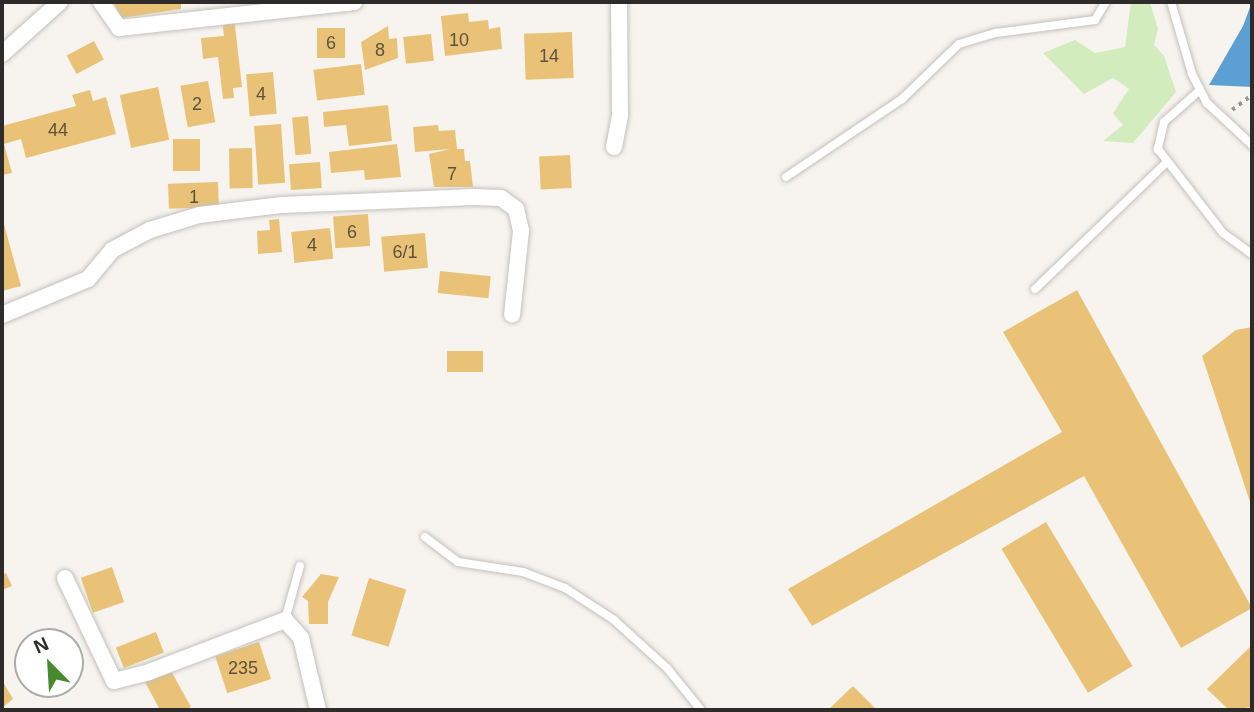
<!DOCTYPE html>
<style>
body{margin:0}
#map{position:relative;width:1254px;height:712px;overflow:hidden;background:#f7f4ef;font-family:Helvetica,sans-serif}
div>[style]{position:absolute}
.green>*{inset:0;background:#d2ecbd}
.water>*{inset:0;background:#5b9fd3}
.building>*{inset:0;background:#e9c277;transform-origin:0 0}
.path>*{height:3.5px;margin-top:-1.75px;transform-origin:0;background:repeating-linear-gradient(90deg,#999793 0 3.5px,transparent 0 8.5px)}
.roads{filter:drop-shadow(0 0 2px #c4c1bd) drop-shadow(0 0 2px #c4c1bd)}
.lane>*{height:8px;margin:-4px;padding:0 4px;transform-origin:4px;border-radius:4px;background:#fff}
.street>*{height:16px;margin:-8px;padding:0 8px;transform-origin:8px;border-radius:8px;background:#fff}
span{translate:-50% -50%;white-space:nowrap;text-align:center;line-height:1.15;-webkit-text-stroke:5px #fff;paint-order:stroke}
.number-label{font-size:18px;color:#5c523d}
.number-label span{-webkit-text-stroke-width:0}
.frame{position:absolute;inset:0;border:4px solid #2d2c2a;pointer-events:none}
.north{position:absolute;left:14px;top:628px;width:70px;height:70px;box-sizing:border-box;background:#fff;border:2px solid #ababaa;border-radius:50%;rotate:336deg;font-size:19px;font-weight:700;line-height:28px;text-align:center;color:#2d2c2a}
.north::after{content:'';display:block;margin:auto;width:24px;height:32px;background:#47892c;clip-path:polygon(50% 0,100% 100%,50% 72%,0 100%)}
</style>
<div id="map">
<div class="green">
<div style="clip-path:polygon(1131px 2px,1150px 2px,1158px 29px,1154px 45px,1164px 56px,1176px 92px,1133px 143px,1103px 141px,1123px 125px,1113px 113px,1129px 89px,1113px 78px,1084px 94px,1043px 53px,1075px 40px,1095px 53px,1125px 47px)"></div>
</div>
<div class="water">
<div style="clip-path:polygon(1252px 2px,1252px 87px,1209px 85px,1243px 26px)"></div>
</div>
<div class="building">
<div style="clip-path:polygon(114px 2px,181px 2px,181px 9px,121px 18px)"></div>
<div style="clip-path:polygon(468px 13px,469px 22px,488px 20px,489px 29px,500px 27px,502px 49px,445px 56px,441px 16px)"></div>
<div style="clip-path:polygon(234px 17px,242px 87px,233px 88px,234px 98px,223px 99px,218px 57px,203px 59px,201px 38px,224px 36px,222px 19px)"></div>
<div style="clip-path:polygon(388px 26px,389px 39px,397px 38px,398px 58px,365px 70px,361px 42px)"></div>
<div style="left:345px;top:28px;width:30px;height:28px;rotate:90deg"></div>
<div style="left:572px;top:32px;width:46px;height:48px;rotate:88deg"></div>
<div style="left:431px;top:34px;width:27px;height:28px;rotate:84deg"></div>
<div style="left:94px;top:41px;width:21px;height:31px;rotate:62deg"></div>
<div style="left:361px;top:64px;width:31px;height:48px;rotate:83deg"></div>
<div style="left:273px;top:72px;width:42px;height:27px;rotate:85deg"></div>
<div style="left:208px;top:81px;width:42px;height:28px;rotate:80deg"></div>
<div style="left:158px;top:87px;width:54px;height:39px;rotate:78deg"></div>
<div style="clip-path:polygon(90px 90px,93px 101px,106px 97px,116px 134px,26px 158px,21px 139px,4px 144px,12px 173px,2px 175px,2px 126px,76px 106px,72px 95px)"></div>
<div style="clip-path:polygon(388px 105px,392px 141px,349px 146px,346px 125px,324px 127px,323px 112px)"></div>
<div style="left:308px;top:116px;width:38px;height:16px;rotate:85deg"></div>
<div style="left:281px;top:124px;width:59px;height:27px;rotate:86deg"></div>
<div style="clip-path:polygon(438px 125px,439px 131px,455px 130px,457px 149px,464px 149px,465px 161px,470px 161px,473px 187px,434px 187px,429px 154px,450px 149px,415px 152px,413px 127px)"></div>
<div style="left:173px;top:139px;width:27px;height:32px"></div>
<div style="clip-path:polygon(397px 144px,401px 177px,365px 180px,364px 170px,331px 173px,329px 152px)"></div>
<div style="left:252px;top:148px;width:40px;height:23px;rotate:89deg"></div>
<div style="left:570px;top:155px;width:33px;height:31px;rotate:87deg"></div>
<div style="left:320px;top:162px;width:26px;height:31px;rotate:86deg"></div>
<div style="left:218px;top:182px;width:25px;height:50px;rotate:88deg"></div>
<div style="left:368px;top:214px;width:32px;height:35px;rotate:86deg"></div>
<div style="clip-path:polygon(2px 217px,21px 286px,2px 291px)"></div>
<div style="clip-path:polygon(279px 219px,282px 252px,258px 254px,257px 231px,270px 230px,269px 220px)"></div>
<div style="left:330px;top:228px;width:31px;height:39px;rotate:84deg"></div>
<div style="left:425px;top:233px;width:35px;height:44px;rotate:85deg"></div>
<div style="left:440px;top:271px;width:51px;height:22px;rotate:6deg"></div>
<div style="clip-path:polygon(1077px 290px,1252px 608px,1181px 648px,1084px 476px,812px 626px,788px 589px,1062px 432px,1003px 332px)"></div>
<div style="clip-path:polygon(1252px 327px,1252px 508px,1202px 356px,1236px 330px)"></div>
<div style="left:447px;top:351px;width:36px;height:21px"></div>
<div style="left:1046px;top:522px;width:168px;height:52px;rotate:59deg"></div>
<div style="left:112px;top:567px;width:37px;height:33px;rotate:71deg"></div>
<div style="clip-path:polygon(6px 573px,12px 586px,2px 590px,2px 575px)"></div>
<div style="clip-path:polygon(321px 574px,339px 577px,328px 602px,328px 624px,309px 624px,308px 601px,302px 597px)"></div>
<div style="left:369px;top:578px;width:39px;height:60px;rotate:17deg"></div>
<div style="left:156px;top:632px;width:22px;height:43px;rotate:69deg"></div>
<div style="left:259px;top:642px;width:39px;height:46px;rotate:72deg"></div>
<div style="clip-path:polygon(1252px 645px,1252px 707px,1229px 710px,1207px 689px)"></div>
<div style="clip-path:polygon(170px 669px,191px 707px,185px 710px,160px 710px,145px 682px)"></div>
<div style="clip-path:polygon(2px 680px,13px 699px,2px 708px)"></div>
<div style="clip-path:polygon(853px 686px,877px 710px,828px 710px)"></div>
</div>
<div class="path">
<div style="left:1232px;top:110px;width:25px;rotate:-37deg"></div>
</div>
<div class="roads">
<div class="lane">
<div style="left:1171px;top:2px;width:75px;rotate:73.7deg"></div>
<div style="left:1192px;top:74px;width:33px;rotate:63deg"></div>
<div style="left:1207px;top:103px;width:62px;rotate:43deg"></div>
<div style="left:1200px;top:90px;width:48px;rotate:138.4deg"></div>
<div style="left:1164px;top:122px;width:28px;rotate:103deg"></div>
<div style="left:1158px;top:149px;width:106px;rotate:52.3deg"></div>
<div style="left:1223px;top:233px;width:36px;rotate:36deg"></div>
<div style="left:786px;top:177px;width:140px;rotate:-33.9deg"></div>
<div style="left:902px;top:99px;width:79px;rotate:-44deg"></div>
<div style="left:959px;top:44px;width:39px;rotate:-17deg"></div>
<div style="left:996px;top:33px;width:100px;rotate:-7.5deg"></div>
<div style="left:1095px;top:20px;width:21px;rotate:-59deg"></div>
<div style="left:1035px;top:289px;width:180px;rotate:-43.9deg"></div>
<div style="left:425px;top:537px;width:41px;rotate:37.1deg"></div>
<div style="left:458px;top:562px;width:66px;rotate:8.7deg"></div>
<div style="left:523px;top:572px;width:45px;rotate:20.9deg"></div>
<div style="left:565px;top:588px;width:59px;rotate:33.1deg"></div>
<div style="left:614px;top:620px;width:72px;rotate:42.2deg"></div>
<div style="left:667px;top:668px;width:54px;rotate:51deg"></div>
<div style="left:285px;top:620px;width:56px;rotate:-74.5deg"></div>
</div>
<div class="street">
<div style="left:101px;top:2px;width:32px;rotate:55deg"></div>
<div style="left:119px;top:28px;width:237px;rotate:-6.3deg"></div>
<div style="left:2px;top:54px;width:78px;rotate:-41.9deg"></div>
<div style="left:614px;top:147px;width:32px;rotate:-79deg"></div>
<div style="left:620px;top:116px;width:114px;rotate:-90.5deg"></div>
<div style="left:2px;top:315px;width:93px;rotate:-22.7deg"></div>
<div style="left:88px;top:279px;width:38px;rotate:-50deg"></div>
<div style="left:112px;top:250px;width:43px;rotate:-27.8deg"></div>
<div style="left:150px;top:230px;width:51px;rotate:-17deg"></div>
<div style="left:199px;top:215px;width:84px;rotate:-6.9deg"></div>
<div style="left:282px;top:205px;width:192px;rotate:-2.4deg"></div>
<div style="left:474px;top:197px;width:27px;rotate:2deg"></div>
<div style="left:501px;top:198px;width:19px;rotate:36deg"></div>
<div style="left:516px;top:209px;width:23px;rotate:77deg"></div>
<div style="left:521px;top:231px;width:84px;rotate:96.1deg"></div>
<div style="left:65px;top:578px;width:114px;rotate:64.6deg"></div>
<div style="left:114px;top:681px;width:36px;rotate:-14deg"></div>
<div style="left:149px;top:672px;width:146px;rotate:-20.9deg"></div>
<div style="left:285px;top:620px;width:24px;rotate:48deg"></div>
<div style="left:301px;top:638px;width:74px;rotate:76.7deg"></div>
</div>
</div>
<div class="number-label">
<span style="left:459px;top:40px">10</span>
<span style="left:331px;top:43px">6</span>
<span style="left:380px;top:50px">8</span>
<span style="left:549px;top:56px">14</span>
<span style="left:261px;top:94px">4</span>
<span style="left:197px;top:104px">2</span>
<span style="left:58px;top:130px">44</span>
<span style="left:452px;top:174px">7</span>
<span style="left:194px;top:197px">1</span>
<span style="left:352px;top:232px">6</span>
<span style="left:312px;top:245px">4</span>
<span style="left:405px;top:252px">6/1</span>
<span style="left:243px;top:668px">235</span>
</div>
<div class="frame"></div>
<div class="north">N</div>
</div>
